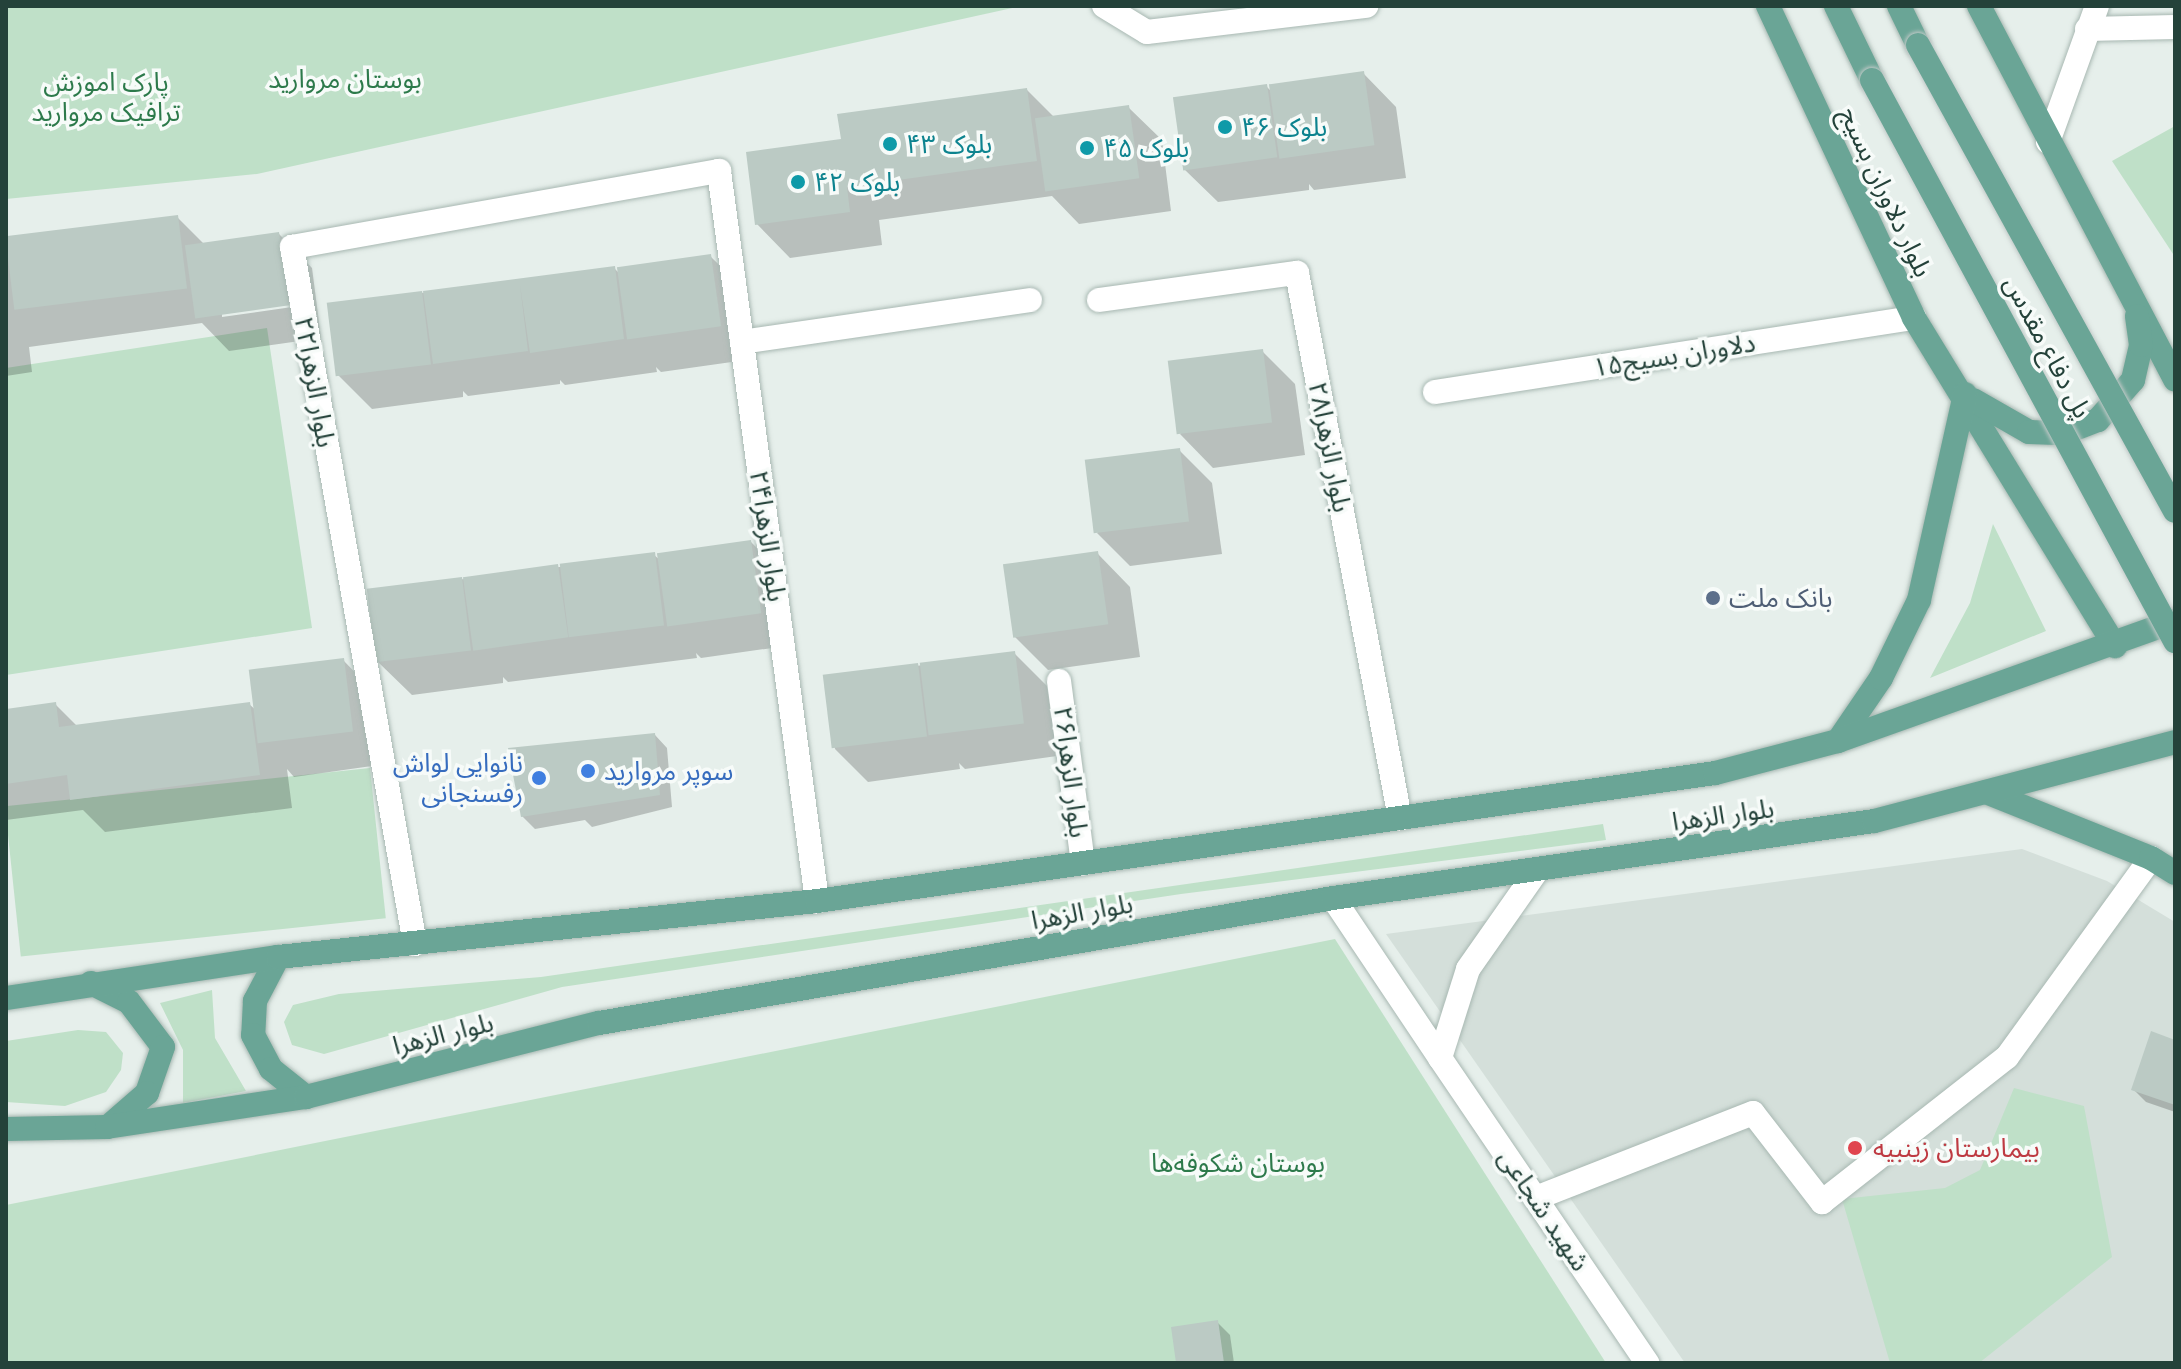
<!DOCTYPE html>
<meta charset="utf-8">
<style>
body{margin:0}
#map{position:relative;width:2181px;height:1369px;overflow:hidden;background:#e6efeb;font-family:Lato,"Noto Sans Arabic",sans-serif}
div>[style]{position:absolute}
.built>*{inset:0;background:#d4dfda}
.green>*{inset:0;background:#bfe0c8;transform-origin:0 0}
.shadow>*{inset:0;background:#0003}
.building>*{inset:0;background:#bbcac4;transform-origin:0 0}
.roads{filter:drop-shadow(0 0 2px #a8b8b2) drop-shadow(0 0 2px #a8b8b2)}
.minor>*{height:24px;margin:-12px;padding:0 12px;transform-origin:12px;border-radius:12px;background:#fff}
.major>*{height:24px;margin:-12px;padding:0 12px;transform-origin:12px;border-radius:12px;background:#6aa596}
.bridges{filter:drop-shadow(0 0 2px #c2cac8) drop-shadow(0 0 2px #c2cac8)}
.major-bridge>*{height:24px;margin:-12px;padding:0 12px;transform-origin:12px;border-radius:12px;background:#6aa596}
.dots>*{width:22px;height:22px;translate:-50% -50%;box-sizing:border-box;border:4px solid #f7fbf9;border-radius:50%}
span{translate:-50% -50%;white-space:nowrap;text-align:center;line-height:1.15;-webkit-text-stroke:7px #f7fbf9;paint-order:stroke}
.park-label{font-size:26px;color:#2d7a4b}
.culture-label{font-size:26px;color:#0d838f}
.left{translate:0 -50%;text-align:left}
.street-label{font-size:26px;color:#24423a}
.service-label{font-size:26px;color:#4e5e75}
.shop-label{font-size:26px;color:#366cbe}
.right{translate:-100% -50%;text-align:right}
.health-label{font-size:26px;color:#be3a42}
.frame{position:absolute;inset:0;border:8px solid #24423a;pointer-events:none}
</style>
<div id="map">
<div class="built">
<div style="clip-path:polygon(2022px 849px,2107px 881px,2175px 922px,2175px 1363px,1685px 1363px,1386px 934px)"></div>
</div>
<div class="green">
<div style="clip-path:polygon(6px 6px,1021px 6px,257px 174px,6px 199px)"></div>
<div style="clip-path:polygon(2175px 126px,2175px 257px,2112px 161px)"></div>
<div style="clip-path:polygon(267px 328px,312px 628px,6px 675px,6px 368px)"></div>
<div style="clip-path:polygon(1993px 524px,2046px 631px,1930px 678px,1970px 603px)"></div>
<div style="left:370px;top:768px;width:151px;height:367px;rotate:84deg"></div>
<div style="clip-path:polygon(1603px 824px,1606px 840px,1181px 894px,562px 987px,324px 1054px,292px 1045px,284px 1022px,293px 1005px,339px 994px,541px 977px)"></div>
<div style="clip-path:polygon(1335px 939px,1606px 1363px,6px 1363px,6px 1205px)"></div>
<div style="clip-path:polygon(212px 990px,215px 1038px,246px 1091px,183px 1103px,183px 1050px,160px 1003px)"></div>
<div style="clip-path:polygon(78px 1030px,106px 1032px,123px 1053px,121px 1070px,106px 1092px,65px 1106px,6px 1102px,6px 1041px)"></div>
<div style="clip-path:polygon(2014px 1088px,2084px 1106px,2112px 1257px,1979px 1363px,1890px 1363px,1842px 1199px,1945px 1188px,1980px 1170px)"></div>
</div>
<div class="shadow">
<div style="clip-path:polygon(1363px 73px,1396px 107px,1406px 178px,1314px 190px,1309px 184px,1309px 190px,1218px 202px,1184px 169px,1266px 86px,1272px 92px)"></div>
<div style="clip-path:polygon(1027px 90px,1054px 117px,1128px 107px,1162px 140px,1171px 211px,1079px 224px,1052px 196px,879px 220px,882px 245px,790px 258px,757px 224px,843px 140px)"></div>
<div style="clip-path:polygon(evenodd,177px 217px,204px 244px,279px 234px,312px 268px,321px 338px,229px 351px,202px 323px,29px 347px,32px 372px,6px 376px,6px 241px,177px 217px,299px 302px,299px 306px,222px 317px,222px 313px,299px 302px)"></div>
<div style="clip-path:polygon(710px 256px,744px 289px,753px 359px,661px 372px,656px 367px,657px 372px,565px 385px,560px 380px,560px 384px,468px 396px,463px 391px,463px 397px,372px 409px,338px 375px,329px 305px,614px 268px,620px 274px)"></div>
<div style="clip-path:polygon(1262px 351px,1295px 384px,1305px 455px,1213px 468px,1180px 434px)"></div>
<div style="clip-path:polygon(1179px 450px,1212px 483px,1222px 554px,1130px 566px,1097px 533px)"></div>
<div style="clip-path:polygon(751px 542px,784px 575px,793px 645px,701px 658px,696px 653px,697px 658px,508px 682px,503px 677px,503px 683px,412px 695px,378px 662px,369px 591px,654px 555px,660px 560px)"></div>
<div style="clip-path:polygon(1097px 553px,1130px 587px,1140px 657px,1048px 670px,1014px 636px)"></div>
<div style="clip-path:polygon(1014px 653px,1047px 686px,1057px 756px,965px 769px,959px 763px,960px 769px,868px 782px,835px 749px,825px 678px)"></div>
<div style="clip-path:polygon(343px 660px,376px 694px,386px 764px,294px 777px,287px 769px,292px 808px,105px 832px,83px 810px,6px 820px,6px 711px,55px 704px,78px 727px,249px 704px,257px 711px)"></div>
<div style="clip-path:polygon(655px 735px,667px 748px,672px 807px,592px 827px,585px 820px,535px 829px,522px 816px,510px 749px)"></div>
<div style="clip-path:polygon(2175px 1042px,2175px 1112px,2146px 1102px,2133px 1089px)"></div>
<div style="clip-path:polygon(1217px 1322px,1230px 1335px,1234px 1363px,1179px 1363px)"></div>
</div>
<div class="building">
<div style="left:1364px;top:71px;width:75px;height:96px;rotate:82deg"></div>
<div style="left:1267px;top:84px;width:74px;height:95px;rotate:82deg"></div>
<div style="clip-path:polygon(1027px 88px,1037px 161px,847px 187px,850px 212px,755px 225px,746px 152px,841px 139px,837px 114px)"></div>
<div style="left:1129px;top:105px;width:74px;height:95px;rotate:82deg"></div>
<div style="left:178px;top:215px;width:74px;height:174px;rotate:83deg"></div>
<div style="left:279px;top:232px;width:74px;height:95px;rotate:82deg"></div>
<div style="left:711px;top:254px;width:73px;height:95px;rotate:82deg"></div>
<div style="clip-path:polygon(615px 266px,624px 339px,530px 353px,520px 285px,528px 351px,433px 364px,423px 291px)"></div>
<div style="left:422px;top:291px;width:74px;height:96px;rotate:83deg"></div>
<div style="left:1263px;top:349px;width:74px;height:96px;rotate:83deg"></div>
<div style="left:1180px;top:448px;width:74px;height:96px;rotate:83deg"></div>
<div style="left:751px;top:540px;width:74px;height:95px;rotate:82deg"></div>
<div style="left:1098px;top:551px;width:74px;height:96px;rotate:82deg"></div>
<div style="left:655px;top:552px;width:74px;height:96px;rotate:83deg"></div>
<div style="left:558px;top:564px;width:74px;height:96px;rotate:82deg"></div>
<div style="left:462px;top:577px;width:74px;height:96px;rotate:83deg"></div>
<div style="left:1015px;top:651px;width:73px;height:96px;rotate:83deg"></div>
<div style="left:344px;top:658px;width:74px;height:96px;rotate:83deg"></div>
<div style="left:918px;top:663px;width:74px;height:96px;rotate:83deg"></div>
<div style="clip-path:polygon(56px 702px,59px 727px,250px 702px,260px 775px,70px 800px,67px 775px,6px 784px,6px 709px)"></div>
<div style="clip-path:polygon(655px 733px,660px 795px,521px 817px,508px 748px)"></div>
<div style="clip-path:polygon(2151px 1031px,2175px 1040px,2175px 1105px,2131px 1090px)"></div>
<div style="clip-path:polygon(1218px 1320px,1224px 1363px,1176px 1363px,1171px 1327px)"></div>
</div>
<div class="roads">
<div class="minor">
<div style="left:1104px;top:6px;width:50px;rotate:31.2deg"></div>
<div style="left:1147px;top:32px;width:221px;rotate:-6.8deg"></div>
<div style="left:2087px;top:29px;width:88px;rotate:-1.3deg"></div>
<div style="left:2048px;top:142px;width:145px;rotate:-70.2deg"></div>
<div style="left:1099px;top:300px;width:200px;rotate:-7.8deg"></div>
<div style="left:1297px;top:273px;width:555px;rotate:79.3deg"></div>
<div style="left:742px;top:342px;width:291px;rotate:-8.3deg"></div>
<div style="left:1435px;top:392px;width:485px;rotate:-8.8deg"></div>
<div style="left:1059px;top:681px;width:184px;rotate:82.5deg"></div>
<div style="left:1333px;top:898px;width:192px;rotate:56.2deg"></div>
<div style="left:1440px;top:1058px;width:93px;rotate:-72.5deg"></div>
<div style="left:1468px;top:969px;width:122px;rotate:-55deg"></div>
<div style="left:415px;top:944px;width:708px;rotate:-100.01deg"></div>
<div style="left:292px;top:247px;width:434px;rotate:-10.1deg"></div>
<div style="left:719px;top:171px;width:737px;rotate:82.35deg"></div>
<div style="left:1440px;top:1058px;width:369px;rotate:55.8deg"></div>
<div style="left:1536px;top:1198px;width:233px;rotate:-21.4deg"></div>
<div style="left:1753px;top:1113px;width:113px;rotate:52.2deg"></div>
<div style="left:1822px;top:1202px;width:235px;rotate:-38.1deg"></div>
<div style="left:2007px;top:1057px;width:246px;rotate:-54.1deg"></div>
</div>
<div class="major">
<div style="left:1768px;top:6px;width:344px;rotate:64.9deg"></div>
<div style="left:1914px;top:318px;width:385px;rotate:58.5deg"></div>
<div style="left:1836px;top:6px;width:82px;rotate:64.1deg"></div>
<div style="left:1899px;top:6px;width:43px;rotate:64deg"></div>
<div style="left:1979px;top:6px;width:422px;rotate:62.3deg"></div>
<div style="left:1973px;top:400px;width:64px;rotate:29.7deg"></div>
<div style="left:2029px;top:432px;width:35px;rotate:2deg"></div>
<div style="left:2064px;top:433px;width:36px;rotate:-21deg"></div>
<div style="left:2098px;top:420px;width:53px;rotate:-48.8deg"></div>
<div style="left:2133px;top:380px;width:36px;rotate:-77deg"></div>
<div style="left:2141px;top:345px;width:29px;rotate:-98deg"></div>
<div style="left:1838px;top:741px;width:76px;rotate:-55.7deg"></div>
<div style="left:1881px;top:678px;width:87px;rotate:-64deg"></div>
<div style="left:1919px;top:600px;width:211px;rotate:-77.4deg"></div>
<div style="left:1986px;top:792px;width:178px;rotate:21.8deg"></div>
<div style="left:2151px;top:858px;width:28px;rotate:32deg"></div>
<div style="left:278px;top:957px;width:50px;rotate:117.6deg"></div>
<div style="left:255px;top:1001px;width:34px;rotate:93deg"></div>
<div style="left:253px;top:1035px;width:38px;rotate:62deg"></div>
<div style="left:271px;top:1069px;width:45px;rotate:38.7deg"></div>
<div style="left:91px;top:983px;width:42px;rotate:26.6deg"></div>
<div style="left:129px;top:1002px;width:56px;rotate:52.9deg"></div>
<div style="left:163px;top:1047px;width:49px;rotate:109.2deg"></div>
<div style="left:147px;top:1093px;width:50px;rotate:139deg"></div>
<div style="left:6px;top:998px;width:275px;rotate:-8.6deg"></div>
<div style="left:278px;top:957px;width:542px;rotate:-5.93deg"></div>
<div style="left:817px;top:901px;width:907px;rotate:-8.11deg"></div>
<div style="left:1715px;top:773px;width:127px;rotate:-14.6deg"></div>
<div style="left:1838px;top:741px;width:358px;rotate:-19.6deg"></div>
<div style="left:6px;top:1129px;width:101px;rotate:-1.1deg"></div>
<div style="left:107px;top:1127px;width:201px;rotate:-8.6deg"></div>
<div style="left:306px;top:1097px;width:302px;rotate:-14.2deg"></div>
<div style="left:599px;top:1023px;width:745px;rotate:-9.66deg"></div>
<div style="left:1333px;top:898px;width:546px;rotate:-8.1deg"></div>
<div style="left:1874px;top:821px;width:311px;rotate:-14.7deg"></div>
</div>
</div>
<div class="bridges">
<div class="major-bridge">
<div style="left:1918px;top:45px;width:532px;rotate:61.12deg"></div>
<div style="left:1872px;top:80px;width:638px;rotate:61.63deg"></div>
</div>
</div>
<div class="dots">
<div style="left:1225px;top:127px;background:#0f9aa8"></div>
<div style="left:890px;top:144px;background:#0f9aa8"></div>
<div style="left:1087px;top:148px;background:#0f9aa8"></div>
<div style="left:798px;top:182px;background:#0f9aa8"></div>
<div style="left:1713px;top:598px;background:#5c6f8a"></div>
<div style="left:588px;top:771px;background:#3f7fe0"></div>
<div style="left:539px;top:778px;background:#3f7fe0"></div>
<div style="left:1855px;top:1148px;background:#e0444e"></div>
</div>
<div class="park-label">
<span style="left:345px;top:79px">بوستان مروارید</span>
<span style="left:106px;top:97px">پارک اموزش<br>ترافیک مروارید</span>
<span style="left:1238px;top:1163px">بوستان شکوفه‌ها</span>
</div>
<div class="culture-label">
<span class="left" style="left:1241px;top:127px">بلوک ۴۶</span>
<span class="left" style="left:906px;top:144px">بلوک ۴۳</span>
<span class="left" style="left:1103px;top:148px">بلوک ۴۵</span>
<span class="left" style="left:814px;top:182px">بلوک ۴۲</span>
</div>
<div class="street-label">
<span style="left:1886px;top:192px;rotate:65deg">بلوار دلاوران بسیج</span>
<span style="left:2048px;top:347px;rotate:62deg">پل دفاع مقدس</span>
<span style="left:1674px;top:355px;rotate:-9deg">دلاوران بسیج۱۵</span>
<span style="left:315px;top:382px;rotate:80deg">بلوار الزهرا۲۲</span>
<span style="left:1330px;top:447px;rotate:79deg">بلوار الزهرا۲۸</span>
<span style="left:768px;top:536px;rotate:82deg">بلوار الزهرا۲۴</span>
<span style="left:1071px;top:772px;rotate:83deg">بلوار الزهرا۲۶</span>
<span style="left:1723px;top:815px;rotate:-8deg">بلوار الزهرا</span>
<span style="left:1082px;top:912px;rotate:-10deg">بلوار الزهرا</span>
<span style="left:443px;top:1034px;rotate:-14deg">بلوار الزهرا</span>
<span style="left:1544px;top:1210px;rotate:56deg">شهید شجاعی</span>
</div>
<div class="service-label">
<span class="left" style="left:1729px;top:598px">بانک ملت</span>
</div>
<div class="shop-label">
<span class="right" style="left:523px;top:778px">نانوایی لواش<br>رفسنجانی</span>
<span class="left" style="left:604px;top:771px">سوپر مروارید</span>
</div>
<div class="health-label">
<span class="left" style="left:1873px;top:1148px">بیمارستان زینبیه</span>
</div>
<div class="frame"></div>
</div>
